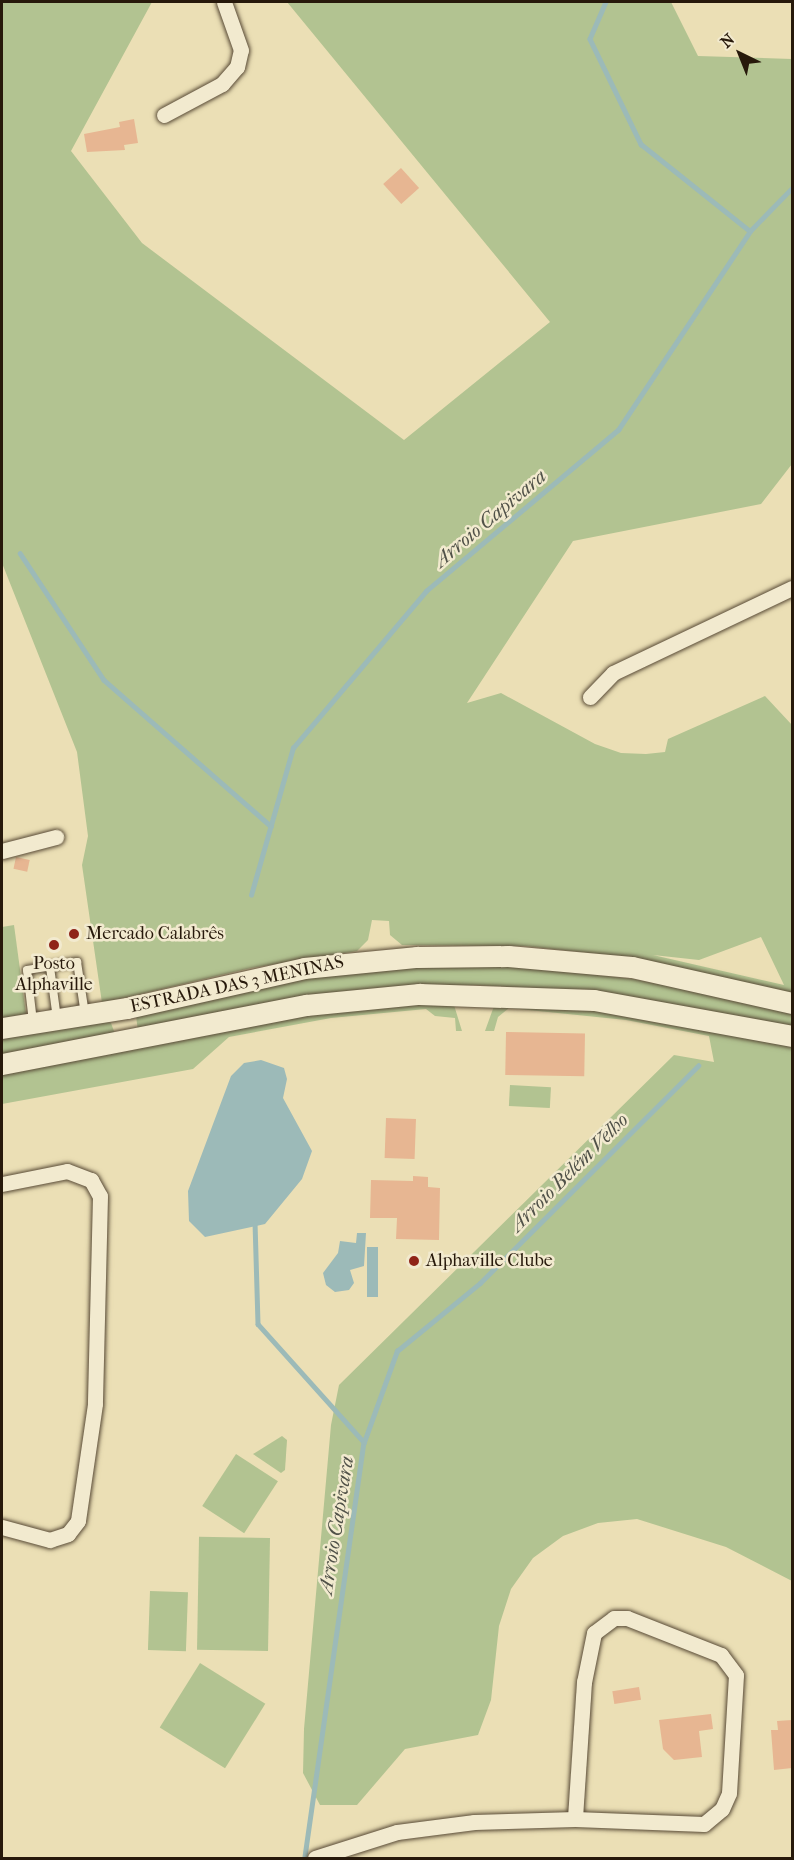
<!DOCTYPE html>
<meta charset="utf-8">
<style>
body{margin:0}
#map{position:relative;width:794px;height:1860px;overflow:hidden;background:#ebdfb5;font-family:"IM FELL French Canon",serif}
div>[style]{position:absolute}
.green>*{inset:0;background:#b2c391;transform-origin:0 0}
.water>*{inset:0;background:#9cbab8;transform-origin:0 0}
.stream>*{height:4.5px;margin:-2.25px;padding:0 2.25px;transform-origin:2.25px;border-radius:2.25px;background:#9cbab8}
.building>*{inset:0;background:#e7b692;transform-origin:0 0}
.roads{filter:drop-shadow(0 0 2px #584a36) drop-shadow(0 0 2px #584a36)}
.lane>*{height:8px;margin:-4px;padding:0 4px;transform-origin:4px;border-radius:4px;background:#f2eacf}
.street>*{height:15px;margin:-7.5px;padding:0 7.5px;transform-origin:7.5px;border-radius:7.5px;background:#f2eacf}
.secondary>*{height:21px;margin:-10.5px;padding:0 10.5px;transform-origin:10.5px;border-radius:10.5px;background:#f2eacf}
.dots>*{width:16px;height:16px;translate:-50% -50%;box-sizing:border-box;border:3px solid #f2eacf;border-radius:50%}
span{translate:-50% -50%;white-space:nowrap;text-align:center;line-height:1.15;-webkit-text-stroke:5px #f2eacf;paint-order:stroke}
.poi-label{font-size:18px;color:#27190b}
.left{translate:0 -50%;text-align:left}
.street-label{font-size:18px;color:#27190b}
.water-label{font-size:20px;color:#505148;font-style:italic}
.frame{position:absolute;inset:0;border:3px solid #27190b;pointer-events:none}
.north{position:absolute;left:710px;top:24px;width:60px;height:60px;-webkit-text-stroke:4px #f2eacf;paint-order:stroke;rotate:317deg;font-size:16px;font-weight:700;line-height:24px;text-align:center;color:#27190b}
.north::after{content:'';display:block;margin:auto;width:21px;height:27px;background:#27190b;clip-path:polygon(50% 0,100% 100%,50% 72%,0 100%)}
</style>
<div id="map">
<div class="green">
<div style="clip-path:polygon(evenodd,2px 2px,152px 2px,71px 151px,142px 243px,404px 440px,550px 322px,287px 2px,671px 2px,698px 56px,792px 59px,792px 464px,761px 504px,573px 541px,467px 703px,501px 693px,595px 744px,621px 753px,646px 754px,665px 752px,668px 739px,765px 696px,792px 725px,792px 996px,636px 958px,525px 946px,402px 945px,390px 935px,389px 921px,372px 920px,368px 940px,357px 951px,251px 968px,102px 1003px,82px 865px,88px 836px,77px 752px,2px 563px,2px 2px,761px 937px,784px 985px,653px 955px,699px 960px,761px 937px)"></div>
<div style="clip-path:polygon(14px 925px,26px 1014px,2px 1018px,2px 927px)"></div>
<div style="clip-path:polygon(438px 965px,517px 966px,633px 979px,792px 1010px,792px 1030px,594px 992px,476px 985px,419px 986px,138px 1031px,136px 1016px,246px 991px,310px 978px)"></div>
<div style="clip-path:polygon(554px 1002px,792px 1044px,792px 1581px,726px 1547px,637px 1519px,598px 1523px,563px 1536px,533px 1558px,511px 1589px,499px 1626px,491px 1700px,478px 1735px,405px 1749px,357px 1805px,320px 1805px,303px 1773px,304px 1729px,331px 1425px,339px 1385px,674px 1055px,714px 1062px,709px 1036px,626px 1020px,509px 1008px,498px 1017px,494px 1031px,485px 1031px,494px 1006px)"></div>
<div style="clip-path:polygon(370px 1004px,454px 1005px,462px 1031px,456px 1031px,455px 1018px,435px 1016px,426px 1009px,331px 1018px,229px 1037px,193px 1069px,2px 1104px,2px 1072px)"></div>
<div style="clip-path:polygon(105px 1021px,111px 1023px,115px 1034px,2px 1057px,2px 1039px)"></div>
<div style="left:510px;top:1085px;width:41px;height:21px;rotate:3deg"></div>
<div style="clip-path:polygon(282px 1436px,287px 1440px,285px 1470px,281px 1473px,253px 1454px)"></div>
<div style="left:236px;top:1454px;width:50px;height:62px;rotate:33deg"></div>
<div style="left:270px;top:1538px;width:113px;height:71px;rotate:91deg"></div>
<div style="left:150px;top:1591px;width:38px;height:59px;rotate:2deg"></div>
<div style="left:200px;top:1663px;width:77px;height:76px;rotate:32deg"></div>
</div>
<div class="water">
<div style="clip-path:polygon(261px 1060px,284px 1068px,287px 1079px,283px 1098px,312px 1151px,302px 1179px,265px 1224px,205px 1237px,189px 1221px,188px 1191px,231px 1076px,244px 1063px)"></div>
<div style="clip-path:polygon(357px 1233px,366px 1233px,364px 1266px,350px 1270px,354px 1283px,349px 1290px,335px 1292px,326px 1285px,323px 1273px,338px 1253px,340px 1241px,356px 1243px)"></div>
<div style="left:367px;top:1247px;width:11px;height:50px"></div>
</div>
<div class="stream">
<div style="left:606px;top:2px;width:40px;rotate:113.4deg"></div>
<div style="left:590px;top:39px;width:117px;rotate:64.1deg"></div>
<div style="left:641px;top:144px;width:139px;rotate:38.6deg"></div>
<div style="left:20px;top:553px;width:152px;rotate:56.5deg"></div>
<div style="left:104px;top:680px;width:222px;rotate:41.2deg"></div>
<div style="left:251px;top:895px;width:153px;rotate:-74.1deg"></div>
<div style="left:293px;top:748px;width:206px;rotate:-49.7deg"></div>
<div style="left:426px;top:591px;width:251px;rotate:-40deg"></div>
<div style="left:618px;top:430px;width:239px;rotate:-56.4deg"></div>
<div style="left:750px;top:231px;width:60px;rotate:-45.7deg"></div>
<div style="left:255px;top:1222px;width:102px;rotate:88.3deg"></div>
<div style="left:258px;top:1324px;width:159px;rotate:48.1deg"></div>
<div style="left:364px;top:1442px;width:420px;rotate:98.1deg"></div>
<div style="left:364px;top:1442px;width:97px;rotate:-70.1deg"></div>
<div style="left:397px;top:1351px;width:107px;rotate:-39.3deg"></div>
<div style="left:480px;top:1283px;width:308px;rotate:-44.9deg"></div>
</div>
<div class="building">
<div style="clip-path:polygon(134px 119px,138px 143px,124px 145px,125px 150px,87px 152px,84px 134px,120px 127px,119px 122px)"></div>
<div style="left:401px;top:168px;width:27px;height:24px;rotate:48deg"></div>
<div style="left:16px;top:857px;width:14px;height:12px;rotate:12deg"></div>
<div style="left:506px;top:1032px;width:79px;height:43px;rotate:1deg"></div>
<div style="left:386px;top:1118px;width:30px;height:40px;rotate:2deg"></div>
<div style="clip-path:polygon(413px 1176px,428px 1177px,428px 1187px,440px 1188px,439px 1240px,396px 1239px,397px 1218px,370px 1218px,371px 1180px,413px 1181px)"></div>
<div style="left:639px;top:1687px;width:13px;height:27px;rotate:81deg"></div>
<div style="clip-path:polygon(711px 1714px,713px 1729px,699px 1731px,702px 1757px,674px 1760px,663px 1749px,659px 1720px)"></div>
<div style="clip-path:polygon(792px 1720px,792px 1768px,774px 1770px,771px 1730px,778px 1730px,777px 1721px)"></div>
</div>
<div class="roads">
<div class="lane">
<div style="left:50px;top:967px;width:52px;rotate:82.3deg"></div>
<div style="left:33px;top:1022px;width:52px;rotate:-96.6deg"></div>
<div style="left:27px;top:970px;width:51px;rotate:-9.1deg"></div>
<div style="left:77px;top:962px;width:53px;rotate:81.3deg"></div>
</div>
<div class="street">
<div style="left:164px;top:115px;width:66px;rotate:-28.1deg"></div>
<div style="left:222px;top:84px;width:23px;rotate:-49deg"></div>
<div style="left:237px;top:67px;width:17px;rotate:-77deg"></div>
<div style="left:241px;top:50px;width:51px;rotate:-109.5deg"></div>
<div style="left:590px;top:697px;width:33px;rotate:-46deg"></div>
<div style="left:613px;top:673px;width:198px;rotate:-25.4deg"></div>
<div style="left:2px;top:851px;width:56px;rotate:-14.5deg"></div>
<div style="left:2px;top:1184px;width:66px;rotate:-11.3deg"></div>
<div style="left:67px;top:1171px;width:26px;rotate:21deg"></div>
<div style="left:91px;top:1180px;width:18px;rotate:61deg"></div>
<div style="left:100px;top:1196px;width:208px;rotate:91.4deg"></div>
<div style="left:95px;top:1404px;width:118px;rotate:98.3deg"></div>
<div style="left:78px;top:1521px;width:16px;rotate:128deg"></div>
<div style="left:68px;top:1534px;width:19px;rotate:162deg"></div>
<div style="left:50px;top:1540px;width:50px;rotate:-164.8deg"></div>
<div style="left:315px;top:1858px;width:86px;rotate:-17.6deg"></div>
<div style="left:397px;top:1832px;width:78px;rotate:-7.4deg"></div>
<div style="left:474px;top:1822px;width:101px;rotate:-1.7deg"></div>
<div style="left:575px;top:1819px;width:129px;rotate:2.2deg"></div>
<div style="left:704px;top:1824px;width:23px;rotate:-40deg"></div>
<div style="left:722px;top:1809px;width:17px;rotate:-66deg"></div>
<div style="left:729px;top:1793px;width:118px;rotate:-86.6deg"></div>
<div style="left:736px;top:1675px;width:25px;rotate:-127deg"></div>
<div style="left:721px;top:1655px;width:101px;rotate:-158.5deg"></div>
<div style="left:627px;top:1618px;width:13px;rotate:180deg"></div>
<div style="left:614px;top:1618px;width:25px;rotate:143deg"></div>
<div style="left:594px;top:1633px;width:50px;rotate:101.5deg"></div>
<div style="left:584px;top:1682px;width:137px;rotate:93.8deg"></div>
</div>
<div class="secondary">
<div style="left:2px;top:1028px;width:127px;rotate:-9.1deg"></div>
<div style="left:127px;top:1008px;width:181px;rotate:-12.7deg"></div>
<div style="left:304px;top:968px;width:114px;rotate:-5.6deg"></div>
<div style="left:417px;top:957px;width:91px;rotate:-0.6deg"></div>
<div style="left:508px;top:956px;width:124px;rotate:5.1deg"></div>
<div style="left:632px;top:967px;width:164px;rotate:12.7deg"></div>
<div style="left:2px;top:1064px;width:310px;rotate:-11deg"></div>
<div style="left:306px;top:1005px;width:114px;rotate:-5.6deg"></div>
<div style="left:419px;top:994px;width:175px;rotate:2deg"></div>
<div style="left:594px;top:1000px;width:201px;rotate:10.3deg"></div>
</div>
</div>
<div class="dots">
<div style="left:74px;top:934px;background:#8f2418"></div>
<div style="left:54px;top:945px;background:#8f2418"></div>
<div style="left:414px;top:1261px;background:#8f2418"></div>
</div>
<div class="poi-label">
<span class="left" style="left:86px;top:934px">Mercado Calabrês</span>
<span style="left:54px;top:975px">Posto<br>Alphaville</span>
<span class="left" style="left:426px;top:1261px">Alphaville Clube</span>
</div>
<div class="street-label">
<span style="left:237px;top:985px;rotate:-12deg">ESTRADA DAS 3 MENINAS</span>
</div>
<div class="water-label">
<span style="left:490px;top:518px;rotate:-40deg">Arroio Capivara</span>
<span style="left:569px;top:1172px;rotate:-45deg">Arroio Belém Velho</span>
<span style="left:336px;top:1525px;rotate:-81deg">Arroio Capivara</span>
</div>
<div class="frame"></div>
<div class="north">N</div>
</div>
